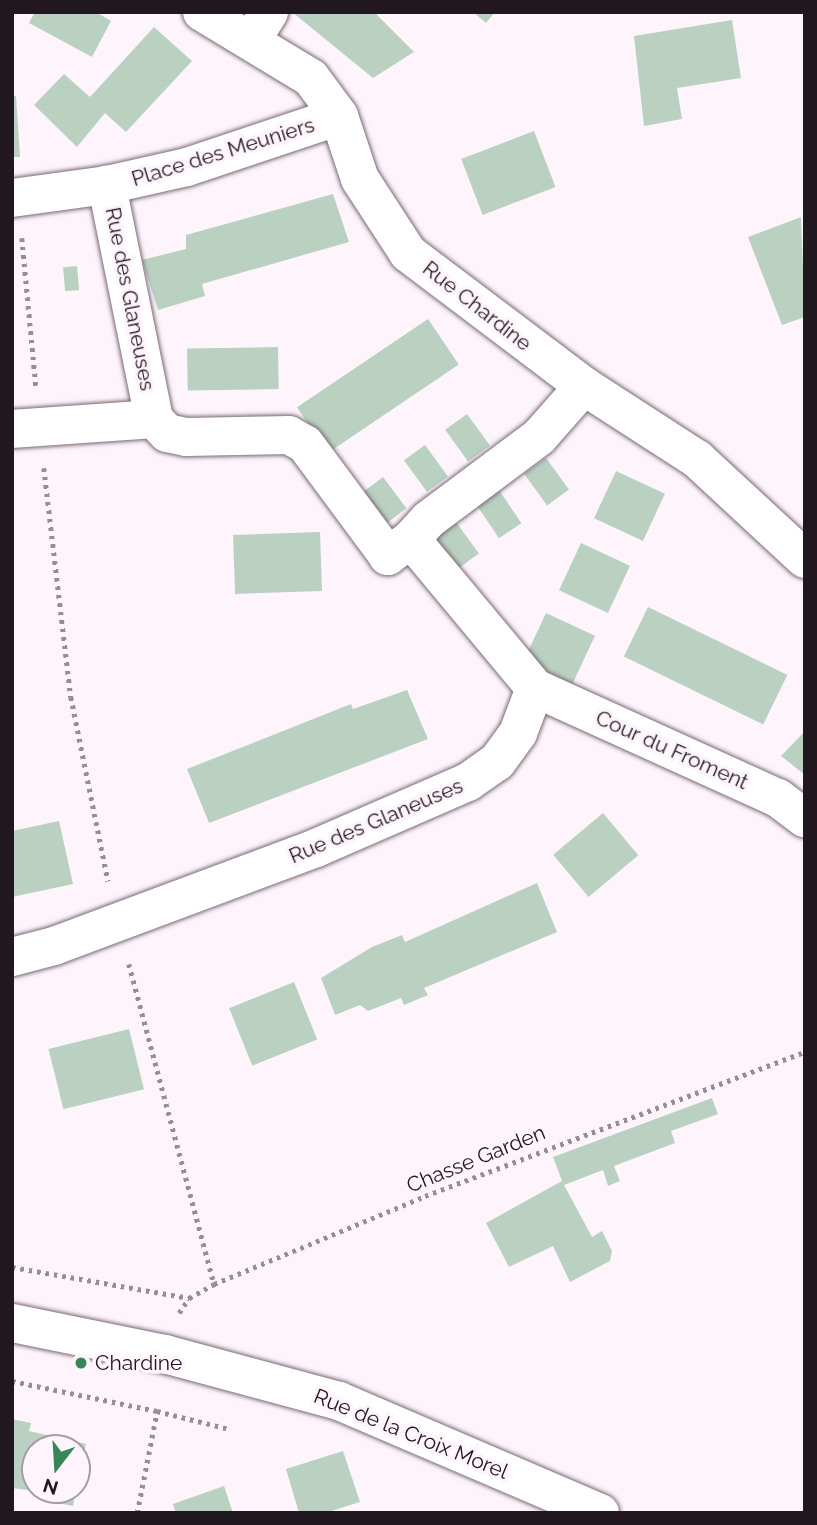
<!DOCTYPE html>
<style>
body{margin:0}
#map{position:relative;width:817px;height:1525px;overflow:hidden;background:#fef5fc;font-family:Raleway,sans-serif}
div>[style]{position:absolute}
.building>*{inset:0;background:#bad1c1;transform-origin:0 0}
.path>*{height:4.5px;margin-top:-2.25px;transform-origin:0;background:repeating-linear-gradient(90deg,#978e95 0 3.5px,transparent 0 8.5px)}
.roads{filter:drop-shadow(0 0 2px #7b6877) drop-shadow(0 0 2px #7b6877)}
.minor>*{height:38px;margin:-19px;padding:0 19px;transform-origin:19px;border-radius:19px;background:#fff}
.major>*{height:38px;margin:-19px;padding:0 19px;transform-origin:19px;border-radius:19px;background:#fff}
.dots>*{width:19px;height:19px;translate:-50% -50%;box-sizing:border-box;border:4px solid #fef5fc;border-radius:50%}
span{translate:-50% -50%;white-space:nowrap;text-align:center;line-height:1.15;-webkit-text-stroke:7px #fef5fc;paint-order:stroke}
.street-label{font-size:21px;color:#20181e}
.poi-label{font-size:21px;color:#20181e}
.left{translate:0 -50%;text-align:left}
.frame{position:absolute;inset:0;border:14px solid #20181e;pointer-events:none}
.north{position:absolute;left:21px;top:1434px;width:70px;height:70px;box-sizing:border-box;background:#fef5fc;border:2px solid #a59da3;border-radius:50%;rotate:197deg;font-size:19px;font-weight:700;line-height:28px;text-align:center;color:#20181e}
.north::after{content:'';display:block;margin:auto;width:24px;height:32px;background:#368656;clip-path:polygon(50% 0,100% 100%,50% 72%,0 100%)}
</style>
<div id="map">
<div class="building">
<div style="clip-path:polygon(35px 12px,96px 12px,111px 21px,92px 57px,29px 23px)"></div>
<div style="clip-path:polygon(292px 12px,374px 12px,414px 52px,373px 78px)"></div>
<div style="clip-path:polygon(473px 12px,495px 12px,486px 23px)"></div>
<div style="clip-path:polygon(732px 20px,741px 78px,677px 88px,682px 119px,644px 126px,634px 36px)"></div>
<div style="clip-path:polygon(154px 27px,192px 61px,126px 132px,105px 113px,77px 147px,34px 105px,64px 74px,90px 97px)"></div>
<div style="clip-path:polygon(12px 96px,16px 96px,20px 157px,12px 157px)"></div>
<div style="left:534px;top:131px;width:60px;height:78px;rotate:69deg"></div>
<div style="clip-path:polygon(333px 194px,349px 242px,202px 284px,205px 296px,158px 310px,142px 260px,186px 249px,186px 235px)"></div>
<div style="clip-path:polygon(801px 217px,805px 317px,782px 325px,748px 237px)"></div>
<div style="left:77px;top:266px;width:24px;height:14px;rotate:85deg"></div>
<div style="left:428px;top:319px;width:55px;height:158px;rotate:56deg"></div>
<div style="left:278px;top:347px;width:42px;height:91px;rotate:89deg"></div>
<div style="left:467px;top:414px;width:39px;height:27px;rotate:54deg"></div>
<div style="left:425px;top:445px;width:39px;height:26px;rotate:54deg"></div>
<div style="left:546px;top:458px;width:39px;height:27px;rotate:54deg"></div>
<div style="left:616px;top:471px;width:54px;height:52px;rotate:25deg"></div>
<div style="left:383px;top:477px;width:39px;height:25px;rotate:53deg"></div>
<div style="left:499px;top:490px;width:40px;height:27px;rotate:56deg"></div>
<div style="left:456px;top:522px;width:39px;height:26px;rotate:54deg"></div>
<div style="left:320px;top:532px;width:59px;height:87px;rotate:88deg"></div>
<div style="left:581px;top:543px;width:54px;height:52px;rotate:25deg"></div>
<div style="left:648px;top:607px;width:155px;height:55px;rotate:26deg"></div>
<div style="left:546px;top:613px;width:54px;height:53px;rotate:25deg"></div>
<div style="clip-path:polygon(407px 690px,428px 739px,209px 823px,187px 769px,351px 704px,353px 709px)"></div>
<div style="clip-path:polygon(805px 731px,805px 775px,781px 756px)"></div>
<div style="left:603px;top:813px;width:55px;height:65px;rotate:50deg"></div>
<div style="clip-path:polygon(59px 821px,73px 884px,12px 897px,12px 831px)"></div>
<div style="clip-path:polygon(537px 883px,557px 932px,424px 988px,428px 995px,404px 1005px,401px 998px,368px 1011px,360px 1005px,335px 1015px,321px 978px,372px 947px,402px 935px,405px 942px)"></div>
<div style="left:294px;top:982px;width:62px;height:70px;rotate:68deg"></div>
<div style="left:129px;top:1029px;width:62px;height:83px;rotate:76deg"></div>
<div style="clip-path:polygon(712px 1098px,718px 1114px,671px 1131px,675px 1143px,614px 1166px,620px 1181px,608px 1186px,603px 1170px,564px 1185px,592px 1237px,602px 1231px,612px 1251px,610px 1261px,570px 1282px,553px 1246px,509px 1267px,486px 1223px,562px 1181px,553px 1157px)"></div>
<div style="clip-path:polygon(12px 1419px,31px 1423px,29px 1431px,86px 1444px,78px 1481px,77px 1448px,35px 1448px,35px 1491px,12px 1488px)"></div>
<div style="clip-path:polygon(343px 1451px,360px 1502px,325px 1513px,299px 1513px,286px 1469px)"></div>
<div style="clip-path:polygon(224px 1486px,233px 1513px,176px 1513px,173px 1504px)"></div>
<div style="clip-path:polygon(76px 1490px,73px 1506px,43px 1500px,45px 1493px,35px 1491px)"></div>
</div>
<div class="path">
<div style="left:22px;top:238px;width:149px;rotate:84.6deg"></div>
<div style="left:44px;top:468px;width:231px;rotate:83.3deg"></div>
<div style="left:71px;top:697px;width:188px;rotate:78.6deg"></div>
<div style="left:129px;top:964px;width:331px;rotate:75.1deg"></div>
<div style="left:12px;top:1267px;width:180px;rotate:9.9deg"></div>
<div style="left:179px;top:1313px;width:18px;rotate:-56deg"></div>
<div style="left:189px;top:1298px;width:29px;rotate:-29deg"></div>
<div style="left:214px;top:1284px;width:229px;rotate:-22.6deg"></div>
<div style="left:425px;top:1196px;width:406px;rotate:-20.8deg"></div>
<div style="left:12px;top:1381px;width:148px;rotate:11.7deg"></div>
<div style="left:137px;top:1513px;width:104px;rotate:-78.9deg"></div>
<div style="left:157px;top:1411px;width:74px;rotate:14deg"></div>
</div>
<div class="roads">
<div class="minor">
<div style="left:202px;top:12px;width:127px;rotate:31.2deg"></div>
<div style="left:311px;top:78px;width:47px;rotate:53.6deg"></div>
<div style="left:339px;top:116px;width:66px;rotate:71.6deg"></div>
<div style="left:360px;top:179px;width:88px;rotate:57deg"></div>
<div style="left:408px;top:253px;width:221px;rotate:37.1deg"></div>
<div style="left:584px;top:386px;width:135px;rotate:32.9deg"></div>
<div style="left:697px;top:459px;width:147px;rotate:42.8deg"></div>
<div style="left:251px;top:41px;width:34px;rotate:-58deg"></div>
<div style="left:12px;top:198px;width:96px;rotate:-7.8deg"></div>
<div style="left:107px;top:185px;width:82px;rotate:-12.7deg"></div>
<div style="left:187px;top:167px;width:160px;rotate:-18.5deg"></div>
<div style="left:12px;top:429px;width:142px;rotate:-4deg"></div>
<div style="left:411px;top:539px;width:25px;rotate:-48deg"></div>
<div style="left:428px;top:520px;width:139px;rotate:-36.8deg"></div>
<div style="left:539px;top:437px;width:68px;rotate:-48.6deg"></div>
<div style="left:535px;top:688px;width:267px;rotate:24.4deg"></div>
<div style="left:778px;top:798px;width:34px;rotate:37deg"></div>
<div style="left:12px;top:957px;width:43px;rotate:-14.7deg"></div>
<div style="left:54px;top:946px;width:280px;rotate:-20.5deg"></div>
<div style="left:316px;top:848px;width:166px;rotate:-23.5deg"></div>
<div style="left:468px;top:782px;width:35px;rotate:-35deg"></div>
<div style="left:497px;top:762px;width:36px;rotate:-54deg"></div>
<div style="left:518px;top:733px;width:48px;rotate:-69.3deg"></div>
<div style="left:535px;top:688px;width:194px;rotate:-129.8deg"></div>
<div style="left:411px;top:539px;width:29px;rotate:144deg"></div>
<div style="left:388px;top:556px;width:139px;rotate:-126.5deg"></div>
<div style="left:305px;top:444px;width:18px;rotate:-151deg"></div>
<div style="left:289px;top:435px;width:103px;rotate:178.9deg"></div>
<div style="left:186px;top:437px;width:19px;rotate:-168deg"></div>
<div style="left:167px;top:433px;width:19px;rotate:-133deg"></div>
<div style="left:154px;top:419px;width:239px;rotate:-101.4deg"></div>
</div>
<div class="major">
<div style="left:12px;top:1323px;width:156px;rotate:11.5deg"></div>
<div style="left:165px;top:1354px;width:180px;rotate:15.1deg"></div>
<div style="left:339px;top:1401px;width:284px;rotate:23.2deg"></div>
</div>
</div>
<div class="dots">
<div style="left:81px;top:1363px;background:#368656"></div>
</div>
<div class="street-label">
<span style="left:223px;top:152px;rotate:-17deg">Place des Meuniers</span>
<span style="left:130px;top:299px;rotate:79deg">Rue des Glaneuses</span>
<span style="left:477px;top:306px;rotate:38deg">Rue Chardine</span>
<span style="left:672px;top:750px;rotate:24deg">Cour du Froment</span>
<span style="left:376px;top:821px;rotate:-23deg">Rue des Glaneuses</span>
<span style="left:476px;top:1159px;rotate:-22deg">Chasse Garden</span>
<span style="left:411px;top:1434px;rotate:22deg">Rue de la Croix Morel</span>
</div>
<div class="poi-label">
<span class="left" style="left:95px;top:1363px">Chardine</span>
</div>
<div class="frame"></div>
<div class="north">N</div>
</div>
